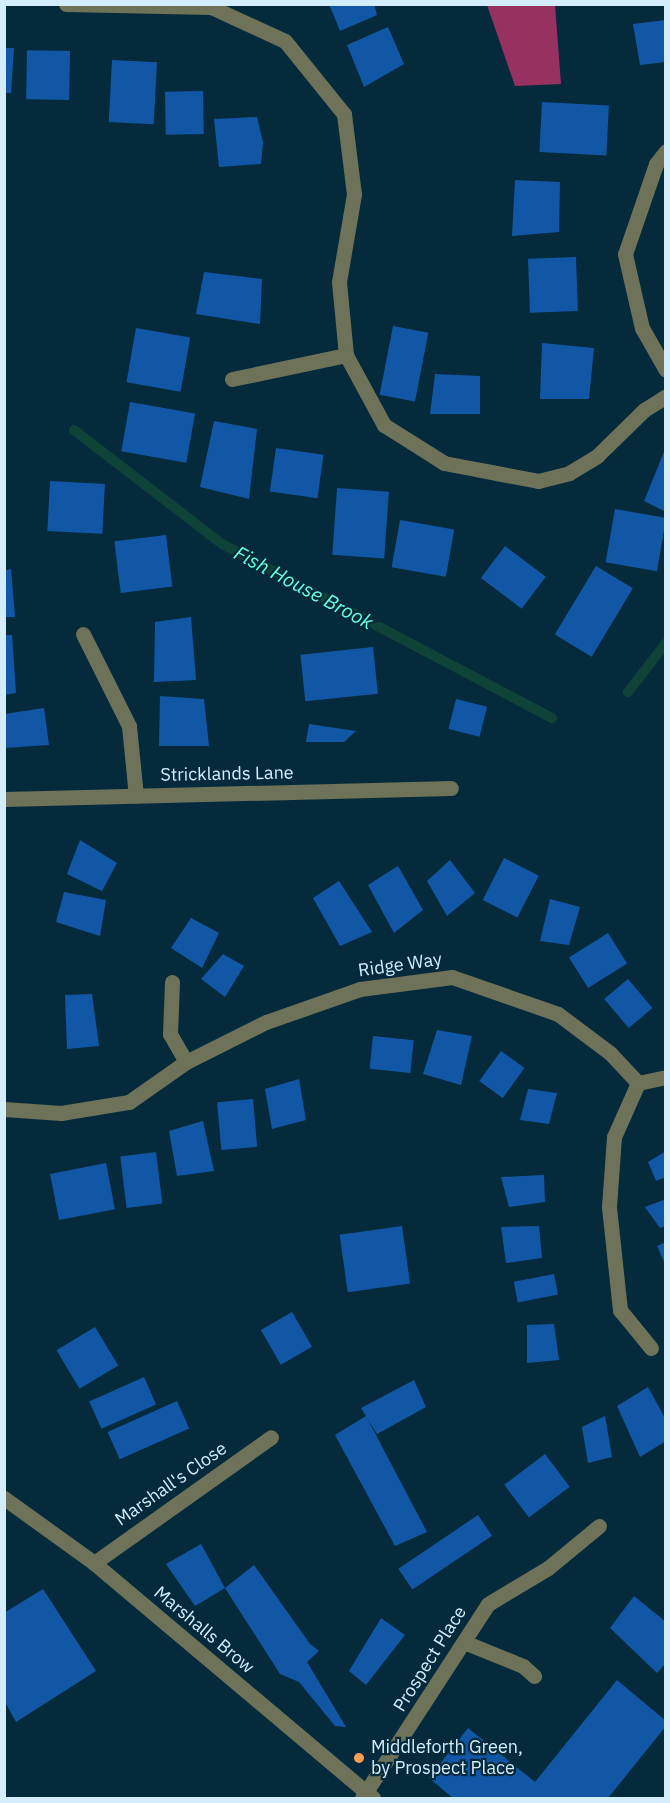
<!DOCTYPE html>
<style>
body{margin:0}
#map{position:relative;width:670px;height:1803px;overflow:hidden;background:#052a3c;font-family:"IBM Plex Sans",sans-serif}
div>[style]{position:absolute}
.forest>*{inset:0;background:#973260}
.stream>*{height:10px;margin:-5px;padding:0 5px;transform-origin:5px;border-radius:5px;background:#104338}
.building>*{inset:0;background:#1257a5;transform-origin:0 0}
.minor>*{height:15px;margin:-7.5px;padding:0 7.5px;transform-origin:7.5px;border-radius:7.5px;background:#6d7258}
.dots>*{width:16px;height:16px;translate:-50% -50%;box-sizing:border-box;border:3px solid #052a3c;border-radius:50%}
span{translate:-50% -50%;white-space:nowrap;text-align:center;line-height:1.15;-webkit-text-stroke:4.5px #052a3c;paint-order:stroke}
.street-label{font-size:18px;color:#d3edfd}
.poi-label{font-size:18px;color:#d3edfd}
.left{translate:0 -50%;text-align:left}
.water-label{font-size:20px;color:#68ffdd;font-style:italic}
.frame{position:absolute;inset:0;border:6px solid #d3edfd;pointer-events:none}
</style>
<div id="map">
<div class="forest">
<div style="clip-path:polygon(487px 5px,555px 5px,561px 84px,515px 86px)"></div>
</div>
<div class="stream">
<div style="left:74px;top:430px;width:187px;rotate:37.6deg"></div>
<div style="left:222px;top:544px;width:373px;rotate:27.8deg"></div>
<div style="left:628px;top:692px;width:62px;rotate:-52.2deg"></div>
</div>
<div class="building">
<div style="clip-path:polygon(329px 4px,374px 4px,377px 15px,340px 31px)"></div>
<div style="clip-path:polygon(666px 20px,666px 62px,640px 65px,633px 24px)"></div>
<div style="clip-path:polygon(388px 27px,404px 64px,364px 87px,347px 45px)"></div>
<div style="clip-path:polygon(4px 48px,14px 48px,11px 93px,4px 93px)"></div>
<div style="left:70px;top:51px;width:49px;height:43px;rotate:91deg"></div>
<div style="left:112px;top:60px;width:45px;height:62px;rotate:3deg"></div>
<div style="left:203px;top:91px;width:43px;height:38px;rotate:89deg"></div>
<div style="left:542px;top:102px;width:67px;height:50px;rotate:3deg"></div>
<div style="clip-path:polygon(257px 117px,263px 142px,261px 164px,219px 167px,214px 119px)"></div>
<div style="clip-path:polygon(515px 180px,560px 182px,559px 232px,512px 236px)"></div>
<div style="left:576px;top:257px;width:54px;height:48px;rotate:88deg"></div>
<div style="clip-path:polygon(204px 272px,262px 279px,260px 324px,196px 314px)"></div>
<div style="left:393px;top:326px;width:36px;height:70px;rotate:11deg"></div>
<div style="left:136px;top:328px;width:55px;height:55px;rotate:10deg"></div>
<div style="clip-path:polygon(542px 343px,594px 348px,589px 399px,540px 399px)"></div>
<div style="clip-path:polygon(435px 374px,480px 376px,480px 414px,430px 414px)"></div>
<div style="left:130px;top:402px;width:66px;height:50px;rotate:10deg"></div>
<div style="clip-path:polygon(214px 421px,257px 429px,249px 499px,200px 487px)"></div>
<div style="clip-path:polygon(666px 447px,666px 512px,644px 501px)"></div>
<div style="left:276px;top:448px;width:48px;height:44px;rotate:8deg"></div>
<div style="left:50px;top:481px;width:55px;height:50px;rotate:3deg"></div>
<div style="left:337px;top:488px;width:52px;height:67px;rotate:4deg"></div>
<div style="left:615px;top:509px;width:52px;height:54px;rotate:10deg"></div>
<div style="left:400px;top:520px;width:55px;height:48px;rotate:10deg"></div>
<div style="left:166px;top:535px;width:52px;height:52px;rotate:83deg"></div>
<div style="left:505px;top:546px;width:51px;height:40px;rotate:37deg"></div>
<div style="left:596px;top:566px;width:43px;height:80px;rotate:31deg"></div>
<div style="clip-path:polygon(11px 569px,15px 617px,4px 617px,4px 571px)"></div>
<div style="clip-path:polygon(191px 617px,196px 680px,154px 682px,155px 622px)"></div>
<div style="clip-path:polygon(4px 635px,12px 635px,16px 693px,4px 695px)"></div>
<div style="left:373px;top:647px;width:47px;height:73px;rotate:84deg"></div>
<div style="clip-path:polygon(160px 696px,204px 699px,209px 746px,159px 746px)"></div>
<div style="left:456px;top:699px;width:32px;height:31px;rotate:14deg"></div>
<div style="clip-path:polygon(44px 708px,49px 745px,4px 748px,4px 714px)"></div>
<div style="clip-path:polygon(309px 724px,356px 731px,344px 742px,306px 742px)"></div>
<div style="clip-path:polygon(80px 840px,117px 863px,102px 891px,67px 874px)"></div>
<div style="left:504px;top:858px;width:39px;height:47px;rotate:27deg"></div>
<div style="clip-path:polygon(450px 860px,475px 893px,447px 916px,427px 881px)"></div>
<div style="clip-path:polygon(398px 866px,423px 910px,394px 933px,368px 885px)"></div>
<div style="clip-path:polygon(339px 881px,372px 932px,340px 946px,313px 898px)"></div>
<div style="clip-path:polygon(64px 892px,106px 900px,100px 936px,56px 922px)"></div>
<div style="clip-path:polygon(550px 899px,580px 907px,569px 945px,540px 941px)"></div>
<div style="clip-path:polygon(191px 918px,219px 933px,202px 968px,171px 948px)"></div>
<div style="left:608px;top:933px;width:36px;height:46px;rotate:58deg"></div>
<div style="clip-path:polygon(223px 954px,244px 966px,225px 997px,201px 979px)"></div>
<div style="left:628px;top:979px;width:38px;height:31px;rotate:50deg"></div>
<div style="clip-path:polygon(92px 994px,99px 1046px,67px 1049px,65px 995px)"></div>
<div style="clip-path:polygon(437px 1030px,472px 1036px,461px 1085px,423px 1074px)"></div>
<div style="left:373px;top:1036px;width:41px;height:33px;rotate:6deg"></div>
<div style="left:501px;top:1051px;width:29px;height:37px;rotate:36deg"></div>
<div style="clip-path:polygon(299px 1079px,306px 1120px,272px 1129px,265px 1089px)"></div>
<div style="clip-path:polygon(528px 1089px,557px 1093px,549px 1124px,520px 1120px)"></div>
<div style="left:253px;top:1099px;width:48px;height:36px;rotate:85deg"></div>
<div style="clip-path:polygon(203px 1121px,214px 1171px,177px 1176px,169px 1131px)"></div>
<div style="clip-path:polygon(666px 1151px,666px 1177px,656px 1181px,648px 1162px)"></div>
<div style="left:156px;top:1152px;width:52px;height:36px;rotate:83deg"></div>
<div style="left:106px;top:1163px;width:47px;height:57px;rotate:79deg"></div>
<div style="clip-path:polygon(544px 1175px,545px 1202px,509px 1207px,501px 1177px)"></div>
<div style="clip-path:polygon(666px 1199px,666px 1226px,660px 1228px,645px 1207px)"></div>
<div style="left:402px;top:1226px;width:58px;height:63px;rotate:82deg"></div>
<div style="clip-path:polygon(539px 1226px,542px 1258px,506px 1263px,501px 1227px)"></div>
<div style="clip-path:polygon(666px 1242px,666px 1266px,657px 1246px)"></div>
<div style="left:554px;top:1274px;width:21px;height:41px;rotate:79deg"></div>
<div style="left:292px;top:1312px;width:40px;height:36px;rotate:60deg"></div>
<div style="clip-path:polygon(554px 1324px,559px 1360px,527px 1363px,527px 1325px)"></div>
<div style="left:95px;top:1327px;width:45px;height:45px;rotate:59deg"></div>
<div style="left:144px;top:1377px;width:30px;height:60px;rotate:66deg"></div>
<div style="clip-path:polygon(414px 1380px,426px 1407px,377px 1434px,367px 1418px,427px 1532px,395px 1546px,335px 1435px,366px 1416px,361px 1408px)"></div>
<div style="clip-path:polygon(648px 1387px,666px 1420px,666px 1441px,640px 1457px,617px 1406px)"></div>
<div style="left:177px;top:1401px;width:30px;height:76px;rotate:66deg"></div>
<div style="clip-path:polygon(605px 1416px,612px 1457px,588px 1463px,582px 1427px)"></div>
<div style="left:545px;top:1454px;width:41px;height:51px;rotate:53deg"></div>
<div style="left:478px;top:1515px;width:25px;height:96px;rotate:56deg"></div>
<div style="clip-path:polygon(201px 1544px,225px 1588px,195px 1606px,166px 1564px)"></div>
<div style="clip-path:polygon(254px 1565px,310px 1644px,319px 1651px,307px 1662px,346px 1727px,335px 1726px,299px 1682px,280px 1674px,225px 1588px)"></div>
<div style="clip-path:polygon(43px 1589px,96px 1671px,16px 1722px,4px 1700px,4px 1613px)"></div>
<div style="clip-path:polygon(634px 1596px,666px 1622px,666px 1663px,657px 1673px,610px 1628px)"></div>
<div style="clip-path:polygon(381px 1618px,405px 1635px,366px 1685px,349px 1671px)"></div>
<div style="clip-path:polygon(617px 1680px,666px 1721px,666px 1726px,608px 1798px,453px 1798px,429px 1778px,468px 1728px,535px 1782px)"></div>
</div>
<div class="minor">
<div style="left:66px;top:4px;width:145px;rotate:1.2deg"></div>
<div style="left:211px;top:7px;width:81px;rotate:24.7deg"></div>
<div style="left:285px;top:41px;width:94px;rotate:51.1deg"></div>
<div style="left:344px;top:114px;width:81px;rotate:82.9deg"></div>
<div style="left:354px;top:194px;width:89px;rotate:99.7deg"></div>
<div style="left:339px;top:282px;width:73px;rotate:84.5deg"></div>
<div style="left:346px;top:355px;width:80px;rotate:61.5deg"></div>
<div style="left:384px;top:425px;width:71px;rotate:32.3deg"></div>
<div style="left:444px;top:463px;width:96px;rotate:10.8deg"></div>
<div style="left:538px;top:481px;width:32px;rotate:-14deg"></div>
<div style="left:569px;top:473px;width:33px;rotate:-31deg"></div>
<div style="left:597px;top:456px;width:66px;rotate:-44.4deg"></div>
<div style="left:644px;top:410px;width:26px;rotate:-32deg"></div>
<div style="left:666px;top:151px;width:16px;rotate:128deg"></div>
<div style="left:656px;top:164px;width:95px;rotate:109deg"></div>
<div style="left:625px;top:254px;width:76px;rotate:77.1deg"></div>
<div style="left:642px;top:328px;width:48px;rotate:60.3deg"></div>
<div style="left:232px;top:379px;width:116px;rotate:-11.9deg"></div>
<div style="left:83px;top:634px;width:103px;rotate:63.4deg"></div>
<div style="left:129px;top:726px;width:70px;rotate:84.3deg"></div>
<div style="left:4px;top:799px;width:447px;rotate:-1.4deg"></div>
<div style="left:172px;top:982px;width:52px;rotate:92.2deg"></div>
<div style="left:170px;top:1034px;width:32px;rotate:60deg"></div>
<div style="left:638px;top:1083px;width:59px;rotate:114deg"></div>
<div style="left:614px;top:1137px;width:70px;rotate:94.1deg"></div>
<div style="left:609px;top:1207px;width:104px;rotate:83.9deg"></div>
<div style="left:620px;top:1310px;width:49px;rotate:50.8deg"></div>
<div style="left:4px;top:1109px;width:57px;rotate:4deg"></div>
<div style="left:61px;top:1113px;width:69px;rotate:-9.2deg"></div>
<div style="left:129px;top:1102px;width:70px;rotate:-35.1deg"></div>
<div style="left:186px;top:1062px;width:89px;rotate:-26.6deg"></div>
<div style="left:266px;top:1022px;width:100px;rotate:-19.3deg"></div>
<div style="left:360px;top:989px;width:93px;rotate:-7.4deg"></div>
<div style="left:452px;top:977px;width:112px;rotate:19.2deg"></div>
<div style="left:558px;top:1014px;width:65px;rotate:36.9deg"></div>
<div style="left:610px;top:1053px;width:41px;rotate:47deg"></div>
<div style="left:638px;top:1083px;width:29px;rotate:-12deg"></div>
<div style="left:4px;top:1498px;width:111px;rotate:35.8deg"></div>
<div style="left:94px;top:1563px;width:365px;rotate:40.1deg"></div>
<div style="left:94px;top:1563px;width:217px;rotate:-35.4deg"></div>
<div style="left:464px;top:1642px;width:64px;rotate:22.1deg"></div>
<div style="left:523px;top:1666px;width:15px;rotate:42deg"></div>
<div style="left:362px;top:1798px;width:231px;rotate:-57deg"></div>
<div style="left:488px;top:1604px;width:70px;rotate:-31deg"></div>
<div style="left:548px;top:1568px;width:66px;rotate:-39.5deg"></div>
</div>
<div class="dots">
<div style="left:359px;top:1758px;background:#fd9d54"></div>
</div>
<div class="street-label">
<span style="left:227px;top:774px;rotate:-1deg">Stricklands Lane</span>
<span style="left:400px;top:965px;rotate:-8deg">Ridge Way</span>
<span style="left:171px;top:1484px;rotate:-35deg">Marshall's Close</span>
<span style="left:204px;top:1630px;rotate:40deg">Marshalls Brow</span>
<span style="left:430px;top:1659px;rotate:-58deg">Prospect Place</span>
</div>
<div class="poi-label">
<span class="left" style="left:371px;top:1758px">Middleforth Green,<br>by Prospect Place</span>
</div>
<div class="water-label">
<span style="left:304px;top:587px;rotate:28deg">Fish House Brook</span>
</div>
<div class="frame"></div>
</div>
